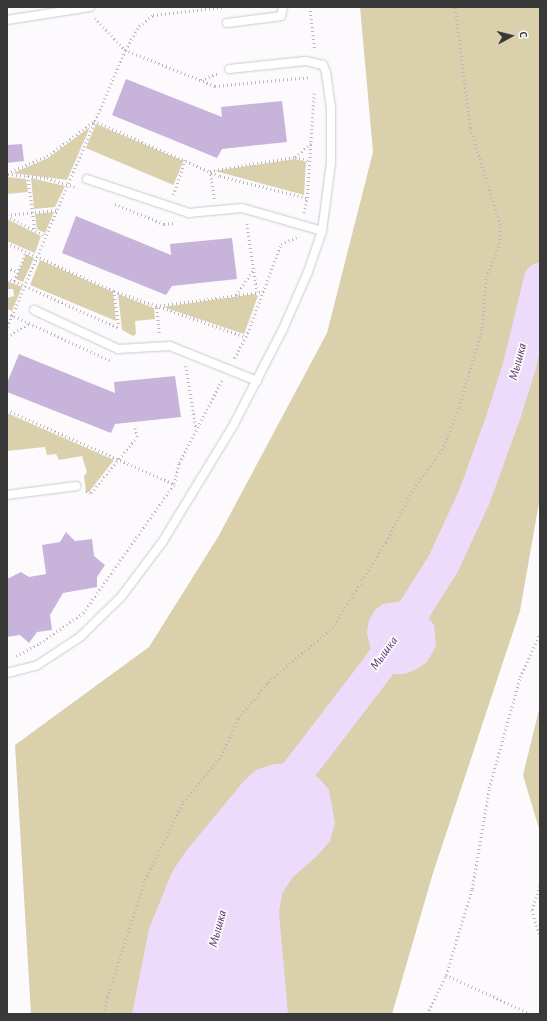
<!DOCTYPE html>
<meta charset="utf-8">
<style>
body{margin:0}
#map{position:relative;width:547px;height:1021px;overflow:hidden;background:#fcfafd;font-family:"Alegreya Sans",sans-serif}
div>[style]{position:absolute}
.green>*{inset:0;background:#dad0ac;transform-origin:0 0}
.water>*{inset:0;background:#eddbfb}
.river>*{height:33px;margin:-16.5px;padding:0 16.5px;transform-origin:16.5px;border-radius:16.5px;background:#eddbfb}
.building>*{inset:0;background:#c8b3da}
.path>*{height:2.5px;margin-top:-1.25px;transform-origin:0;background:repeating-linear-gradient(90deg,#b9b8ba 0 1px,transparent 0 4px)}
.roads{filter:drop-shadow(0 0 1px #cbcacc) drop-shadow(0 0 1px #cbcacc)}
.lane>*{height:8px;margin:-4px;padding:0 4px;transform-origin:4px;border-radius:4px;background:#fff}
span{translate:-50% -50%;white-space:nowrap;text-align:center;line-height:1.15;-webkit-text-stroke:3.5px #fcfafd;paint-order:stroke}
.water-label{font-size:13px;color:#583a6d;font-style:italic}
.frame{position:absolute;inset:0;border:8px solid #3a393a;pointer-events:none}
.north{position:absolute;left:491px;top:16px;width:40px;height:40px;-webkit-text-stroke:3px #fcfafd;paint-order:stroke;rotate:83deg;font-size:11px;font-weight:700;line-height:16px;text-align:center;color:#3a393a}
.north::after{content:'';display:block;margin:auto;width:14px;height:18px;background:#3a393a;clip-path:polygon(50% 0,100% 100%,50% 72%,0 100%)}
</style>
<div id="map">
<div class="green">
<div style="clip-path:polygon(360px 7px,540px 7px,540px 497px,520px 611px,433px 873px,392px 1014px,31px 1014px,15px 745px,149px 647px,218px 537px,327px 333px,373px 152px)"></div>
<div style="left:96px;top:124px;width:95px;height:26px;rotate:23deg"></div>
<div style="clip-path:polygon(90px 127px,67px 180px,13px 173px,48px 158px)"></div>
<div style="clip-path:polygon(295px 159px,306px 162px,304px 195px,215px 171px)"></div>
<div style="clip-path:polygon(7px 177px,26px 179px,28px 192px,7px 194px)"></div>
<div style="clip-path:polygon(31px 178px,65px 186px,55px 207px,34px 209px)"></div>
<div style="clip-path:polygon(54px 212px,45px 233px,37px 229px,35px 214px)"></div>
<div style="clip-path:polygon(7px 219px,41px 236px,35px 253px,7px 241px)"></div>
<div style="clip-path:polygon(26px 254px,34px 258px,23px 282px,16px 279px)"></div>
<div style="clip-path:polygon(40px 260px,113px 292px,116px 321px,30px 285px)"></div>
<div style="clip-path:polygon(7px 281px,22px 287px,12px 311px,7px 309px,7px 298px,14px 296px,13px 289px,7px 289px)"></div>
<div style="clip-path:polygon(118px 294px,154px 308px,155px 319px,135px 321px,136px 334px,133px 336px,122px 330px)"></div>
<div style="clip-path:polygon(255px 294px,258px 296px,244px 334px,163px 307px)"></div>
<div style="clip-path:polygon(7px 413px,114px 460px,89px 492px,86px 492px,84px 476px,87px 472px,82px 456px,59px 460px,56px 454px,47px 455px,45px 447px,7px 451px)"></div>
<div style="clip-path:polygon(540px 706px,540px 832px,523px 775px)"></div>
</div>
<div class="water">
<div style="clip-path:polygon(402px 601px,426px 615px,434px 625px,436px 646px,427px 662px,417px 669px,405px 674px,393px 674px,382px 671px,374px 662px,367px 633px,369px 620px,375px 610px,383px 604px)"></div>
<div style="clip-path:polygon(290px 763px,319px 778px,329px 790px,335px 823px,330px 841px,318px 855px,292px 878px,282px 894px,279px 913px,288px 1014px,132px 1014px,149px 929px,172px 872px,186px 851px,243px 782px,256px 770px,274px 764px)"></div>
</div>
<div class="river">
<div style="left:272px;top:804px;width:178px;rotate:-52.5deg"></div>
<div style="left:380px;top:663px;width:118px;rotate:-57.8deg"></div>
<div style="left:443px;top:563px;width:74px;rotate:-65.2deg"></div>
<div style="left:474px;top:496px;width:88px;rotate:-70.1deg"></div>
<div style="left:504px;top:413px;width:50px;rotate:-72.6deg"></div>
<div style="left:519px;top:365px;width:89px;rotate:-76.4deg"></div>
</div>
<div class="building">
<div style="clip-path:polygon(126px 79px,222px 117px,221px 107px,282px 101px,287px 142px,222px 149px,217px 158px,112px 115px)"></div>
<div style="clip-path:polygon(22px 144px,24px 161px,7px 163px,7px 145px)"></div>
<div style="clip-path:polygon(76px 216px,171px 255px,170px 244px,232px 238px,237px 279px,172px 286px,166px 295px,62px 253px)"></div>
<div style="clip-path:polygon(19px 354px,115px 393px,114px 382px,175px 376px,181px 417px,115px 424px,111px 433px,7px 392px,7px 383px)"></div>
<div style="clip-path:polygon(66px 532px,75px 541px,92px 539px,94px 556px,105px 565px,97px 577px,97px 587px,63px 593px,50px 615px,52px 630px,37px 632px,29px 643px,20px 635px,7px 637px,7px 579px,21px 572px,29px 577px,46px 574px,42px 545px,60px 542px)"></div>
</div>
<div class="path">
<div style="left:310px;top:7px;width:44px;rotate:83.5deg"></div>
<div style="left:95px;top:18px;width:44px;rotate:46.8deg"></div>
<div style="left:125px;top:50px;width:97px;rotate:21.8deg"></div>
<div style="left:215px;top:86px;width:96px;rotate:-5.4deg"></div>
<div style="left:201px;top:80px;width:18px;rotate:-22deg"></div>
<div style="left:295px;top:157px;width:21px;rotate:-41deg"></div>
<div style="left:7px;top:173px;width:43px;rotate:-23deg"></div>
<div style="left:47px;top:156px;width:59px;rotate:-36.7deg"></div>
<div style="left:94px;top:121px;width:137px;rotate:23.6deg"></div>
<div style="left:220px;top:176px;width:90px;rotate:14.2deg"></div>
<div style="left:307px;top:198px;width:106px;rotate:-86.2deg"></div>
<div style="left:8px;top:174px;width:39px;rotate:6deg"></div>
<div style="left:47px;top:178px;width:32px;rotate:18deg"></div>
<div style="left:28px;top:176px;width:54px;rotate:82.6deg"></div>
<div style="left:173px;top:195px;width:37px;rotate:-71deg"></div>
<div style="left:214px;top:199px;width:28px;rotate:-98deg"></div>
<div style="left:210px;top:171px;width:86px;rotate:-9.4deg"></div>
<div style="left:295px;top:157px;width:15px;rotate:16deg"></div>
<div style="left:115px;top:204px;width:53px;rotate:22.2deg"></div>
<div style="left:164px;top:224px;width:10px;rotate:-6deg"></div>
<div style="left:304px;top:213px;width:15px;rotate:-79deg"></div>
<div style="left:7px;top:215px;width:51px;rotate:-5.6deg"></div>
<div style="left:7px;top:216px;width:44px;rotate:27.1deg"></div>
<div style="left:247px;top:224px;width:69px;rotate:81.6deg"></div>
<div style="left:7px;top:243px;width:117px;rotate:24.2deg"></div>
<div style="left:114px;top:291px;width:140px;rotate:19.2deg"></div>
<div style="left:7px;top:268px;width:12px;rotate:20deg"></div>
<div style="left:7px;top:278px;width:123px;rotate:24.1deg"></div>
<div style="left:14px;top:281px;width:31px;rotate:-68deg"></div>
<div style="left:114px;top:291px;width:36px;rotate:82deg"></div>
<div style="left:236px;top:295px;width:32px;rotate:-55deg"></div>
<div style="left:7px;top:313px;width:115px;rotate:24.8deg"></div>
<div style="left:7px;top:327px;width:301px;rotate:-66.9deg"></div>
<div style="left:125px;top:50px;width:28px;rotate:-60deg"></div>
<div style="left:139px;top:26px;width:18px;rotate:-38deg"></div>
<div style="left:153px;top:15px;width:71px;rotate:-6.4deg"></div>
<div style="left:159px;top:333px;width:27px;rotate:-96deg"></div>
<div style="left:156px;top:306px;width:107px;rotate:-7.5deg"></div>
<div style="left:7px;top:337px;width:26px;rotate:-31deg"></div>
<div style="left:234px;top:358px;width:24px;rotate:-60deg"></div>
<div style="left:246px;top:337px;width:99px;rotate:-69.4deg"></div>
<div style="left:281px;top:244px;width:17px;rotate:-24deg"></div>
<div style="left:186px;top:366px;width:63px;rotate:80.8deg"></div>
<div style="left:7px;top:410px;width:183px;rotate:23.9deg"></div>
<div style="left:174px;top:484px;width:22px;rotate:-77deg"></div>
<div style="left:179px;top:463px;width:93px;rotate:-62.6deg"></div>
<div style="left:86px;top:491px;width:5px;rotate:22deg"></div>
<div style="left:91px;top:493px;width:72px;rotate:-50.6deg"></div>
<div style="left:137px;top:437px;width:11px;rotate:-105deg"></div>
<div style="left:16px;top:656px;width:27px;rotate:-28deg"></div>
<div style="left:40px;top:643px;width:52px;rotate:-34.9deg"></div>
<div style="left:83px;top:613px;width:158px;rotate:-54.8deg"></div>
<div style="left:540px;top:886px;width:25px;rotate:108deg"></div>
<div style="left:532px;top:910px;width:27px;rotate:73deg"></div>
<div style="left:446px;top:975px;width:94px;rotate:24.6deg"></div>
<div style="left:104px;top:1014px;width:17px;rotate:-80deg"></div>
<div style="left:107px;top:997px;width:123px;rotate:-72deg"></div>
<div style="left:145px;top:880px;width:87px;rotate:-64deg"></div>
<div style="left:183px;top:802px;width:60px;rotate:-50.4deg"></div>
<div style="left:221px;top:756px;width:42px;rotate:-65.9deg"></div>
<div style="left:238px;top:718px;width:47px;rotate:-50.2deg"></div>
<div style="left:268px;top:682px;width:84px;rotate:-40.2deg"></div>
<div style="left:332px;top:628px;width:102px;rotate:-57.9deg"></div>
<div style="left:386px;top:542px;width:56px;rotate:-63.4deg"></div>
<div style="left:411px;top:492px;width:52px;rotate:-53.6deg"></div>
<div style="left:442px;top:450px;width:46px;rotate:-68.4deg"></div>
<div style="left:459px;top:407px;width:82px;rotate:-73.8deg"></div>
<div style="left:482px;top:328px;width:51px;rotate:-85.5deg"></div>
<div style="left:486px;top:277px;width:35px;rotate:-68deg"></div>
<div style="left:499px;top:244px;width:19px;rotate:-87deg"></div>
<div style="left:500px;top:225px;width:102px;rotate:-107.2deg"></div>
<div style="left:470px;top:128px;width:122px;rotate:-97.1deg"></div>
<div style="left:427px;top:1014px;width:43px;rotate:-64deg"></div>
<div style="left:446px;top:975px;width:90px;rotate:-73.2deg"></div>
<div style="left:472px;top:889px;width:102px;rotate:-80.4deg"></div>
<div style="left:489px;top:788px;width:115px;rotate:-74.4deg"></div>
<div style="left:520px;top:677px;width:48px;rotate:-65.6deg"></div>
</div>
<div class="roads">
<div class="lane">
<div style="left:7px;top:20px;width:84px;rotate:-8.9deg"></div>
<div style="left:227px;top:23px;width:48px;rotate:-7.1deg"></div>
<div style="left:275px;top:17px;width:6px;rotate:-9deg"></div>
<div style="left:281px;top:16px;width:9px;rotate:-77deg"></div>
<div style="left:87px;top:179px;width:108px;rotate:18.4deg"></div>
<div style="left:189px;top:213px;width:53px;rotate:-5.4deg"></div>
<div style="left:242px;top:208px;width:83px;rotate:16deg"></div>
<div style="left:34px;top:310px;width:93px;rotate:24.9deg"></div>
<div style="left:118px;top:349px;width:52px;rotate:-3.3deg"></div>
<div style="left:170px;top:346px;width:94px;rotate:21.9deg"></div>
<div style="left:7px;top:495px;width:70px;rotate:-7.4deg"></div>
<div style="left:7px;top:673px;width:30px;rotate:-14deg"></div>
<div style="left:36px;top:666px;width:53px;rotate:-33.4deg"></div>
<div style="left:80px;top:637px;width:57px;rotate:-44.3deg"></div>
<div style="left:121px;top:597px;width:70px;rotate:-53.1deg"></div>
<div style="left:163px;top:541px;width:137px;rotate:-58.7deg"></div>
<div style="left:234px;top:424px;width:107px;rotate:-62.7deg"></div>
<div style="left:283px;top:329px;width:62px;rotate:-66.3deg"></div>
<div style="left:308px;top:272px;width:43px;rotate:-71.1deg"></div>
<div style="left:322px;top:231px;width:69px;rotate:-82.5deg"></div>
<div style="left:331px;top:163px;width:55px;rotate:-90deg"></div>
<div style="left:331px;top:108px;width:36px;rotate:-98deg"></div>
<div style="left:326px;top:72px;width:8px;rotate:-113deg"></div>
<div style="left:323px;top:65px;width:18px;rotate:-167deg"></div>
<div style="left:305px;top:61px;width:76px;rotate:174deg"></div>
</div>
</div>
<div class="water-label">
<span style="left:519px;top:362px;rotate:-75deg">Мышка</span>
<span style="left:385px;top:654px;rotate:-54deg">Мышка</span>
<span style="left:219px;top:929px;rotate:-75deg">Мышка</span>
</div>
<div class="frame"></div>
<div class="north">С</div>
</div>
